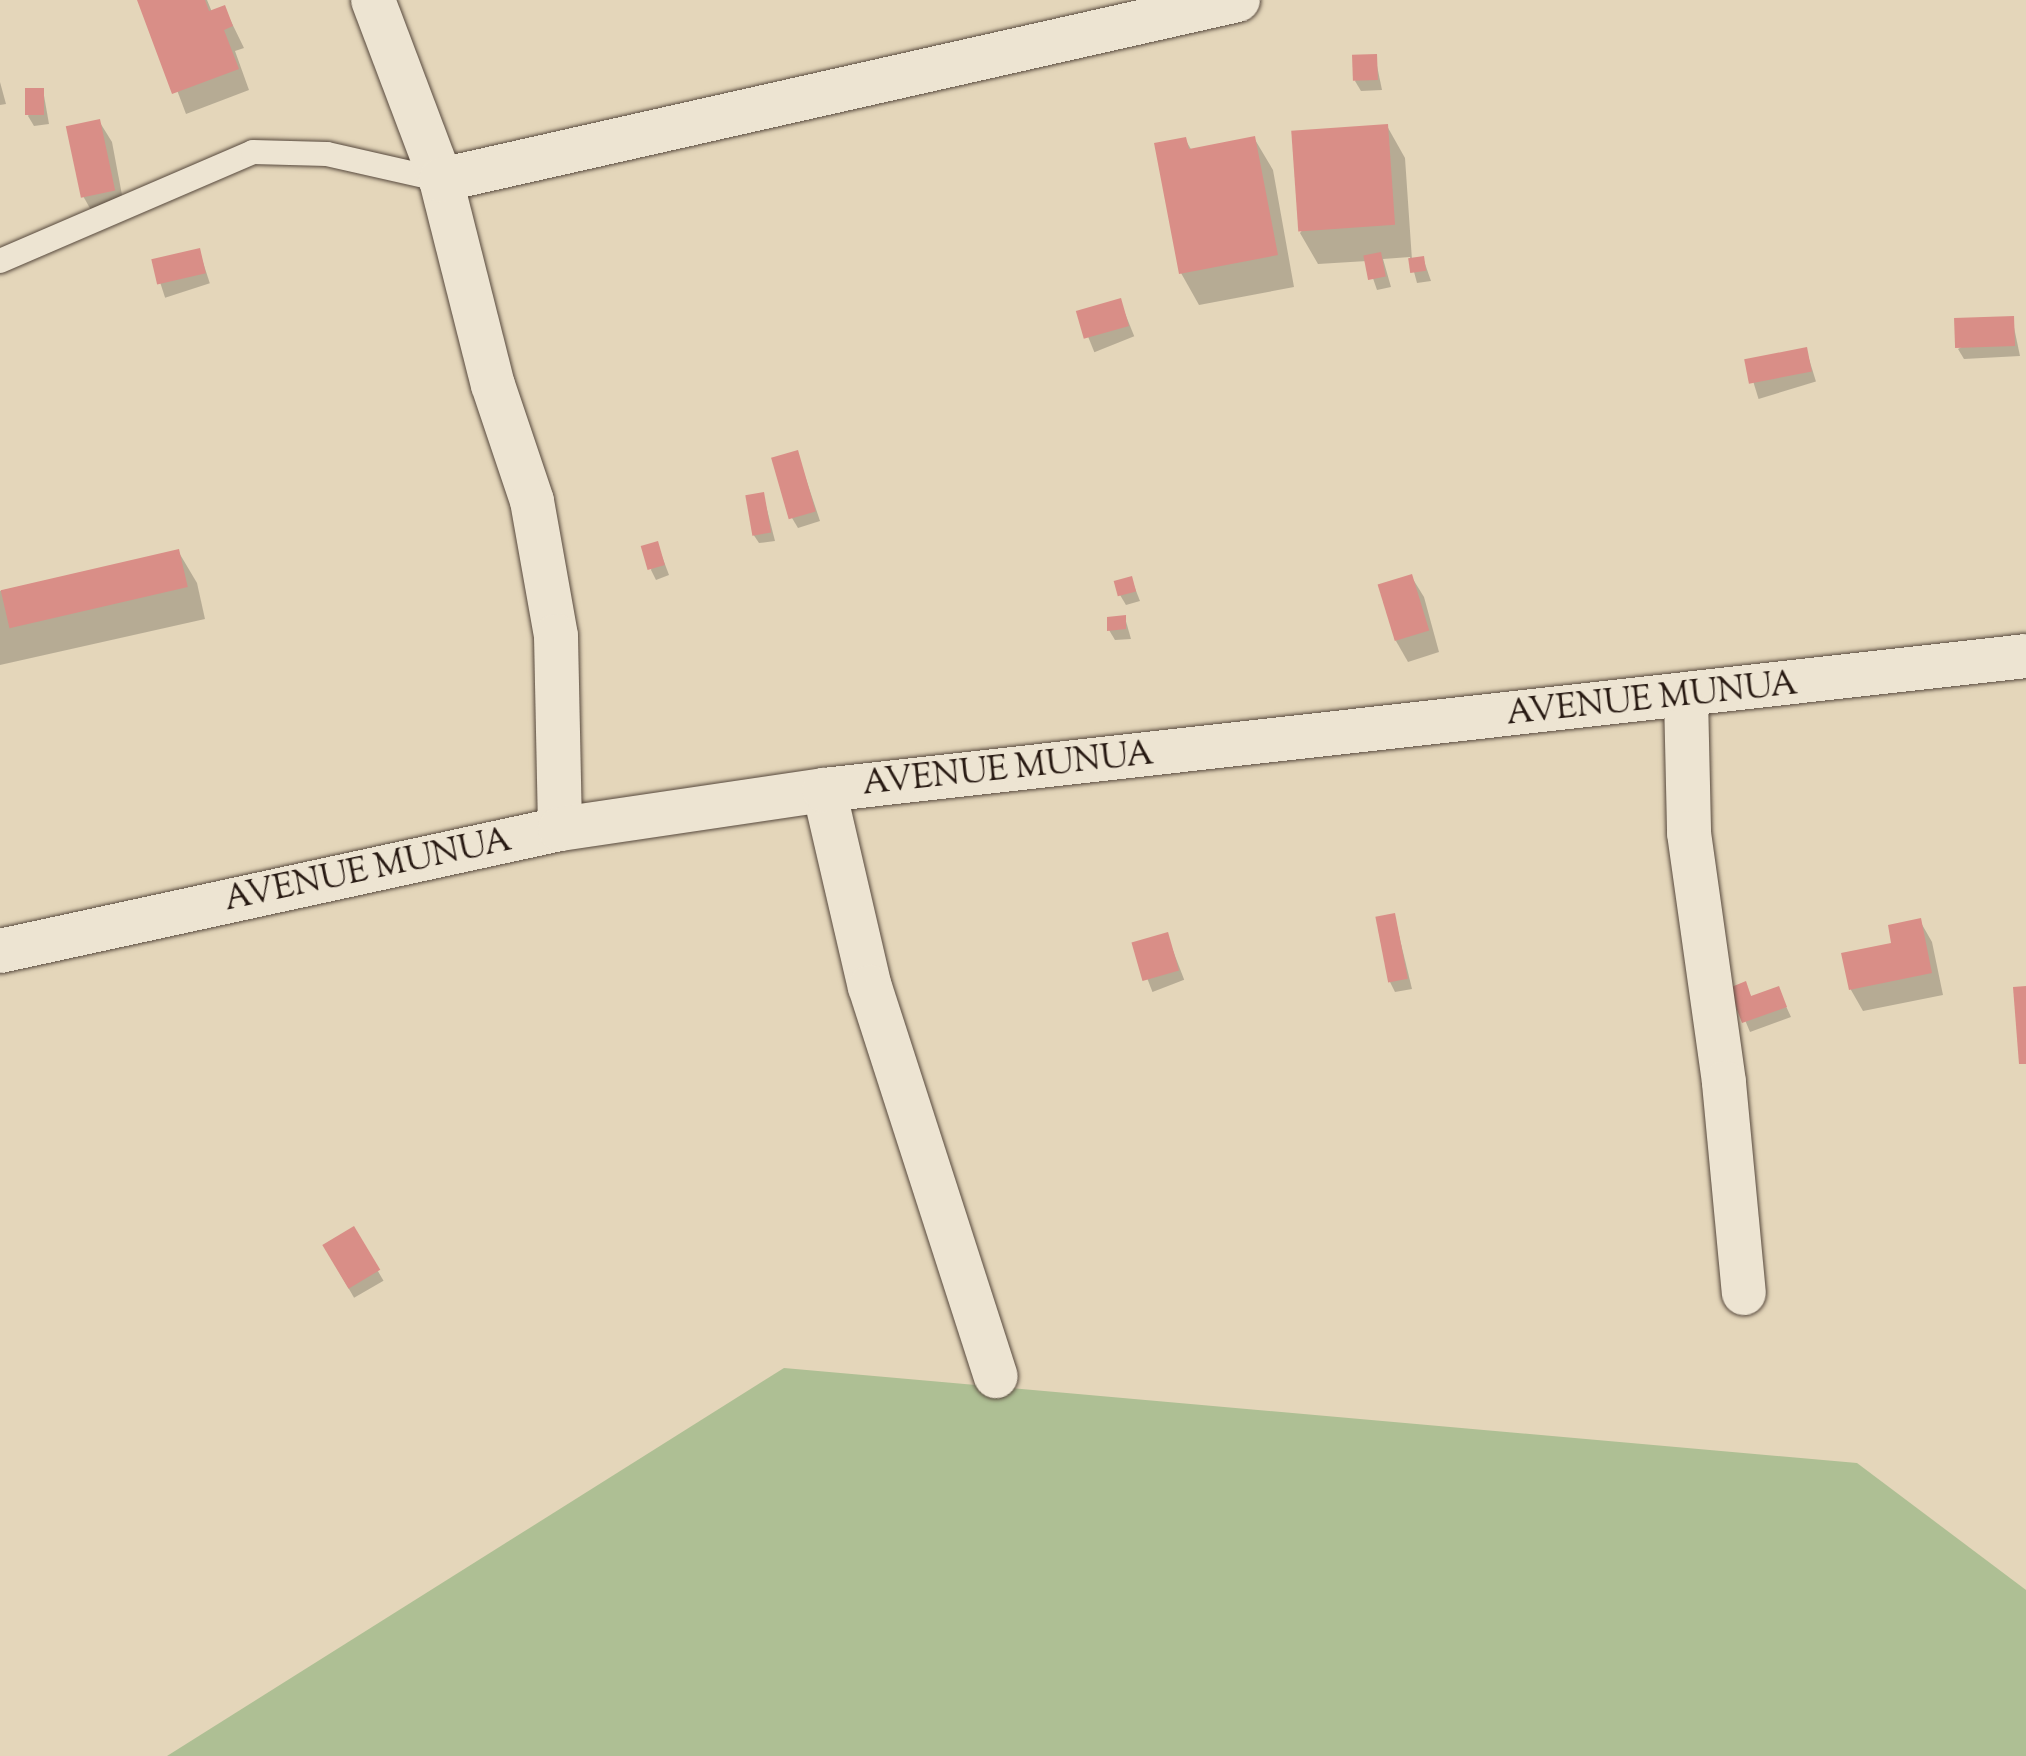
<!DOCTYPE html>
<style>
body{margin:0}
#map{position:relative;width:2026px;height:1756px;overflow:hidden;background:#e4d6ba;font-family:"Sorts Mill Goudy",serif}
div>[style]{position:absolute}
.green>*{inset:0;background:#aebf94}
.shadow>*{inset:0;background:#0003;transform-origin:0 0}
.building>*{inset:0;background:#d98e87;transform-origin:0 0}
.roads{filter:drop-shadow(0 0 2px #57493d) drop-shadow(0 0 2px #57493d)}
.service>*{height:24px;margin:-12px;padding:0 12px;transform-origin:12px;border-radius:12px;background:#ede4d2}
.minor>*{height:44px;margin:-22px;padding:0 22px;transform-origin:22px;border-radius:22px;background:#ede4d2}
.secondary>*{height:44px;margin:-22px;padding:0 22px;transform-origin:22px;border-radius:22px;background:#ede4d2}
span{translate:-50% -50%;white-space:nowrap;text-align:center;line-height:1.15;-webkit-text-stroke:7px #ede4d2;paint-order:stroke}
.street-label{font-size:34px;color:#281a13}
</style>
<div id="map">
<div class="green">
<div style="clip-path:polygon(784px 1368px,1857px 1463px,2026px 1590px,2026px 1756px,167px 1756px)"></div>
</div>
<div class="shadow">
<div style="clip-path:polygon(143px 0,207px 0,212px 12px,224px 7px,244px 48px,235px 51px,249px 90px,186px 114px)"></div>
<div style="clip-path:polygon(1375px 56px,1382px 90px,1361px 91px,1355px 81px)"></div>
<div style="clip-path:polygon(0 82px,6px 104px,0 105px)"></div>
<div style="clip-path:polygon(43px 90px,49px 124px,34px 126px,28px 116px)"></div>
<div style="clip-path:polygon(99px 121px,112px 142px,125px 211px,95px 217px,83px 196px)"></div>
<div style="clip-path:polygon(1387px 126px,1405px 158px,1412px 260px,1423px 258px,1431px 281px,1417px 283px,1410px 257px,1383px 259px,1391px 287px,1377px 290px,1367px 261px,1318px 264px,1300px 233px)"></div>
<div style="clip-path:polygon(1254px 138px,1273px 170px,1294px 287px,1199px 305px,1181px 273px,1185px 139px,1192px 151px)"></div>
<div style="left:199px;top:250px;width:35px;height:47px;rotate:72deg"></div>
<div style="left:1120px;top:301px;width:38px;height:43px;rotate:68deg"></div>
<div style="clip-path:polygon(2012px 318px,2020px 356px,1964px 359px,1958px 349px)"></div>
<div style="left:1806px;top:349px;width:34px;height:60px;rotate:73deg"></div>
<div style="clip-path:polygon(797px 452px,820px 521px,798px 528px,792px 518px)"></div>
<div style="clip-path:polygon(763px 494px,775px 541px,759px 543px,753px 534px)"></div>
<div style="clip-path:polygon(657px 543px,669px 575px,656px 580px,651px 570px)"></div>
<div style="clip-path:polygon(178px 551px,197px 583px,205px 619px,0 665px,0 591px)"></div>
<div style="clip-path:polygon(1411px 576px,1424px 597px,1439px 652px,1408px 662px,1396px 641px)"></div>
<div style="clip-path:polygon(1131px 578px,1140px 601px,1126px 605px,1120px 595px)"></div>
<div style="clip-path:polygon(1125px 618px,1131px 639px,1115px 640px,1109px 630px)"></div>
<div style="clip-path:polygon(1394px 915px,1412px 989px,1395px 992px,1390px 982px)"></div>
<div style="clip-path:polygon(1920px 921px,1932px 942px,1943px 995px,1863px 1011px,1851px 990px,1844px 955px,1894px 944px)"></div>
<div style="left:1167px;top:935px;width:48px;height:34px;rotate:69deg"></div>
<div style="clip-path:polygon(1745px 984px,1752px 998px,1778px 989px,1791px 1017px,1750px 1032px,1732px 989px)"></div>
<div style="left:353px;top:1228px;width:61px;height:34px;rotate:60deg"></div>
</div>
<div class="building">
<div style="clip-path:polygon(137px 0,205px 0,209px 11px,225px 5px,233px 26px,224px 30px,239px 69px,172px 94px)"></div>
<div style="left:1377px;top:54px;width:26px;height:25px;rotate:88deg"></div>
<div style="left:44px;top:88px;width:27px;height:19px;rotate:90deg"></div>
<div style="left:100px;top:119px;width:73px;height:35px;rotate:78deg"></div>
<div style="left:1388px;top:124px;width:101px;height:97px;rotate:86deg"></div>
<div style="clip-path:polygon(1255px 136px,1278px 255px,1179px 274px,1154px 143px,1186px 137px,1189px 149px)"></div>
<div style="left:200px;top:248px;width:26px;height:50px;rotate:77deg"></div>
<div style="left:1381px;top:252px;width:25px;height:18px;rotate:79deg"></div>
<div style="left:1424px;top:256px;width:15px;height:16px;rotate:82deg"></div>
<div style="left:1121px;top:298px;width:29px;height:47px;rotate:74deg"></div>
<div style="left:2014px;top:316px;width:30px;height:60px;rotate:88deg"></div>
<div style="left:1807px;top:347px;width:25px;height:64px;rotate:79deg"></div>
<div style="left:798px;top:450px;width:64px;height:28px;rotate:74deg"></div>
<div style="left:764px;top:492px;width:41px;height:19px;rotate:80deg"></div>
<div style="left:658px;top:541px;width:25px;height:18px;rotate:74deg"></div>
<div style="left:179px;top:549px;width:39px;height:183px;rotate:77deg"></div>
<div style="left:1412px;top:574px;width:59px;height:36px;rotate:73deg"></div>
<div style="left:1132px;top:576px;width:16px;height:19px;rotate:75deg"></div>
<div style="clip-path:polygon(1126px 615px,1126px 629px,1107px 631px,1107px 617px)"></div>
<div style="left:1395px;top:913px;width:67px;height:20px;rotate:79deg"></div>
<div style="clip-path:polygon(1921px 918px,1932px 973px,1849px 990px,1841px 953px,1891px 943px,1888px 925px)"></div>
<div style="left:1168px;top:932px;width:40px;height:38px;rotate:74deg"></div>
<div style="clip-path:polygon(1746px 981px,1751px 996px,1779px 986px,1787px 1007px,1742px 1023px,1729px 988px)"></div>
<div style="clip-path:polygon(2026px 986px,2026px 1064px,2019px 1064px,2013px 987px)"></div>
<div style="left:354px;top:1226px;width:51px;height:37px;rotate:59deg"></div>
</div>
<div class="roads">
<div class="service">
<div style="left:0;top:261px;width:275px;rotate:-23.3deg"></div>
<div style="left:253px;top:152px;width:74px;rotate:1.5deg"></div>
<div style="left:327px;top:154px;width:117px;rotate:12.8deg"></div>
</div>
<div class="minor">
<div style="left:373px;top:0;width:192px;rotate:69.3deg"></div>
<div style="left:441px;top:180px;width:211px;rotate:75.8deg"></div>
<div style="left:493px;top:385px;width:122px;rotate:71.4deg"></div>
<div style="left:532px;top:501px;width:137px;rotate:79.9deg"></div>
<div style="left:556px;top:636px;width:193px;rotate:88.8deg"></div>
<div style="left:441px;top:180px;width:817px;rotate:-12.73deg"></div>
<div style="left:1686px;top:697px;width:136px;rotate:88.7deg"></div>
<div style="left:1689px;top:833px;width:252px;rotate:82deg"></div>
<div style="left:1724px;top:1083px;width:211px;rotate:84.6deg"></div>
<div style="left:824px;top:790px;width:202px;rotate:76.9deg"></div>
<div style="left:870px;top:987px;width:409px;rotate:72.1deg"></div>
</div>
<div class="secondary">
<div style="left:0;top:951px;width:573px;rotate:-12.29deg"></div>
<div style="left:560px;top:829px;width:267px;rotate:-8.4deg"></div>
<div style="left:824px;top:790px;width:1209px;rotate:-6.36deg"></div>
</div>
</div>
<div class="street-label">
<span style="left:1652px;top:700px;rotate:-6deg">AVENUE MUNUA</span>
<span style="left:1008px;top:770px;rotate:-6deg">AVENUE MUNUA</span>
<span style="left:368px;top:871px;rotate:-12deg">AVENUE MUNUA</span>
</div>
</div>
